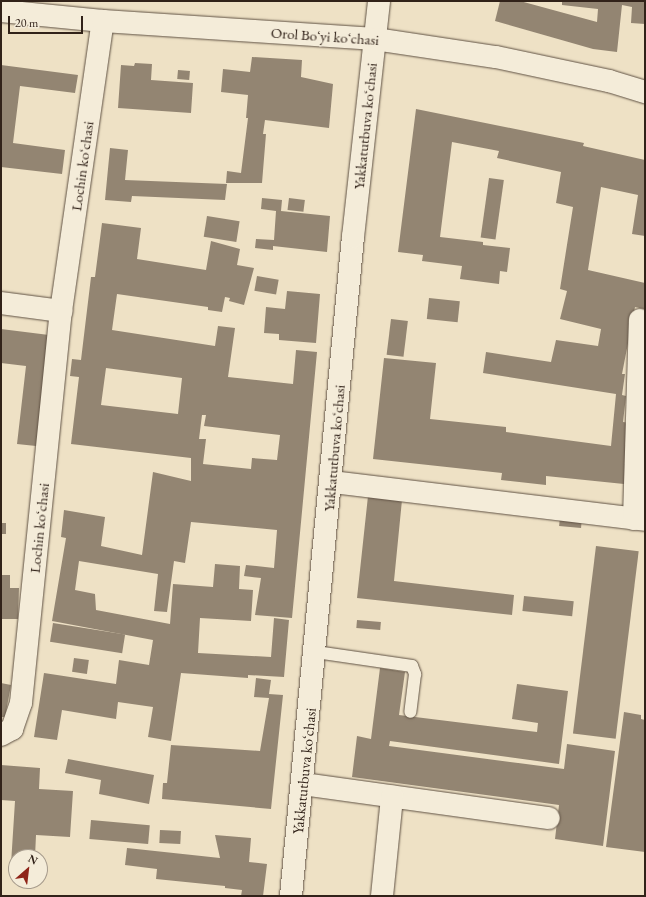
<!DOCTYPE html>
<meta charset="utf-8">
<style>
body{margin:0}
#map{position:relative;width:646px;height:897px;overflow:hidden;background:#eee1c5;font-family:"EB Garamond",serif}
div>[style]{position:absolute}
.building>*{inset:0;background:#938572;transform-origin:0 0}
.roads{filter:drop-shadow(0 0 1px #605244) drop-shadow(0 0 1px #605244)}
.service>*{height:12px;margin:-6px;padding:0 6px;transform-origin:6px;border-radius:6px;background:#f4ecd9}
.minor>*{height:22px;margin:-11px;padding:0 11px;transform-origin:11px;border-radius:11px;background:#f4ecd9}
.tertiary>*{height:22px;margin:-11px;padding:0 11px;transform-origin:11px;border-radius:11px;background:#f4ecd9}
span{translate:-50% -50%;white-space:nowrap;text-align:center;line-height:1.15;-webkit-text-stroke:3px #f4ecd9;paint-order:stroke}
.street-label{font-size:15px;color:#312219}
.frame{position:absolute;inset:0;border:2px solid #312219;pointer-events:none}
.north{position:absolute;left:8px;top:849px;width:40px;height:40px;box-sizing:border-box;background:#f4ecd9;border:1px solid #a69b8c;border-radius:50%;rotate:28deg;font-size:11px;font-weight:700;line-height:16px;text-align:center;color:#312219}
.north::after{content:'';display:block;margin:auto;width:14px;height:18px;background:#8f2418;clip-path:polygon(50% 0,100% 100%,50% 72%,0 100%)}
.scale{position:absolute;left:8px;top:16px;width:75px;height:18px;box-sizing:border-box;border:2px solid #312219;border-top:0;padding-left:5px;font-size:12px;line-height:14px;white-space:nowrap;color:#312219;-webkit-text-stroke:3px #f4ecd9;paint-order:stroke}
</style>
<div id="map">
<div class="building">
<div style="clip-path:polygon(500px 1px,520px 1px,597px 22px,598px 9px,562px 5px,562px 1px,645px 1px,645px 24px,631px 23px,632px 7px,622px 5px,617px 52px,593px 49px,495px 21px)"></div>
<div style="clip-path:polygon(252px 57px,302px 60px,301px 77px,333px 84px,329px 128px,265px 120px,263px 134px,266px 134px,262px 183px,226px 183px,227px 171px,241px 173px,248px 118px,246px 118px,248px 95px,221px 92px,223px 69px,250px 72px)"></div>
<div style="clip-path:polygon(135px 63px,152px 64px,151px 80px,193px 83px,191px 113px,118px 108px,121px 65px,134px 66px)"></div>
<div style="clip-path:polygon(1px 65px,78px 75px,75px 93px,20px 86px,13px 143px,65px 150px,62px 174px,1px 167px)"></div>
<div style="left:178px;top:70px;width:12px;height:9px;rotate:5deg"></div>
<div style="clip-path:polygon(416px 109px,584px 143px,583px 146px,645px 160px,645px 236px,632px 234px,638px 195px,601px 187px,588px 270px,645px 283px,644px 309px,635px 307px,622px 374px,625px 374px,622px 395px,626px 396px,623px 422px,630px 423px,624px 484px,546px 476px,546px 485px,501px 480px,502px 473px,373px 459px,384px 358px,436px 363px,430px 419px,506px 427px,506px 432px,611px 446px,616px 394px,483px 373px,486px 352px,551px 362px,556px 340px,598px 346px,601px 329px,560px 319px,567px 291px,560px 289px,573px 207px,556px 203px,561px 172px,497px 158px,499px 151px,452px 142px,440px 237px,483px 242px,483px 245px,510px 248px,507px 272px,500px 271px,499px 284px,460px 279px,462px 266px,422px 261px,423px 255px,398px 252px)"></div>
<div style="clip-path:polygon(110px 148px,128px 150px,125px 180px,227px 184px,225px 200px,132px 196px,131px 202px,105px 200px)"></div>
<div style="left:489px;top:178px;width:15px;height:60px;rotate:8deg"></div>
<div style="clip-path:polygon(262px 198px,282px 200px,281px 211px,330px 216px,327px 252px,273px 246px,273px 250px,255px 248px,256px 239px,274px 240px,276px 211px,261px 209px)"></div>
<div style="left:289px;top:198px;width:16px;height:12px;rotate:7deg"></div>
<div style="left:207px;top:216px;width:33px;height:21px;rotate:9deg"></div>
<div style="clip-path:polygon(evenodd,102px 223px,141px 228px,137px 259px,206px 270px,211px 241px,240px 249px,237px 265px,254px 268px,244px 305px,229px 301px,230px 298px,225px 297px,222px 312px,208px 310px,208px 307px,117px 294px,112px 330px,215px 346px,218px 326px,235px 328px,228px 377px,293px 384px,296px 350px,317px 352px,292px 618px,255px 615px,261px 578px,244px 576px,246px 565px,274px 568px,277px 530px,191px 522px,185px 563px,174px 561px,167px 612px,154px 611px,158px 574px,79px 561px,75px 590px,95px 594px,96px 610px,170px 624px,173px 584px,213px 587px,215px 564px,240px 566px,239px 589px,253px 590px,251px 621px,200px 618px,198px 653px,271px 657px,274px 618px,289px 620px,284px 677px,248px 675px,248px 678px,181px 673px,171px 741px,148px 737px,153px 707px,118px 702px,116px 719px,62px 710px,57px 740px,34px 737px,44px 673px,116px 684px,119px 660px,149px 665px,153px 640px,52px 621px,66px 538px,61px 537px,64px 510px,105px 517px,101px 546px,142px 555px,153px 472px,191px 481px,191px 458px,71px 444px,79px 377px,70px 376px,72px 359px,81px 360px,91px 277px,95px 277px,102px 223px,106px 368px,182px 378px,178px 414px,101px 405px,106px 368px,102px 223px,202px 415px,206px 415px,204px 426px,280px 435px,277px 460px,252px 458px,251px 469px,203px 464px,206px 439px,199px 439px,202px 415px)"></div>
<div style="left:257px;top:276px;width:22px;height:15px;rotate:10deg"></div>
<div style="clip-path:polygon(287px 291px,320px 294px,316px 343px,279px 340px,279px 334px,264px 333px,266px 307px,285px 309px)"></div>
<div style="left:429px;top:298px;width:31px;height:21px;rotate:6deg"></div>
<div style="left:391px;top:319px;width:17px;height:36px;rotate:7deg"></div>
<div style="clip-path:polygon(1px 329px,49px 335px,36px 446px,17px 444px,26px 366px,1px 363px)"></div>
<div style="clip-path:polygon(368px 496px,402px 500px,394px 581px,514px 595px,512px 615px,357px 598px)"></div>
<div style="left:560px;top:516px;width:22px;height:10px;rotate:5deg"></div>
<div style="left:1px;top:523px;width:5px;height:11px"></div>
<div style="left:596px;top:546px;width:43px;height:189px;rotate:7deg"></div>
<div style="clip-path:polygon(1px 575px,10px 575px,10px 588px,19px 588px,18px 619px,1px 619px)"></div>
<div style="left:524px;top:596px;width:50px;height:15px;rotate:6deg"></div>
<div style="left:357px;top:620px;width:24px;height:8px;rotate:5deg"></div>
<div style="left:53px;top:623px;width:73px;height:19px;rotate:9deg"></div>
<div style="left:74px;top:658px;width:15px;height:14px;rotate:8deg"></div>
<div style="clip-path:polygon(380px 668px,405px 672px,399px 715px,537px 732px,538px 723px,512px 719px,517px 684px,568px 691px,559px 764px,390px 741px,389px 746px,564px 769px,567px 744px,615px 751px,603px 846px,555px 839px,559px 805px,352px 777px,357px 736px,371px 739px)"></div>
<div style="clip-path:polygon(256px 678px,271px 680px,269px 694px,283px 695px,271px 809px,162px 799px,163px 783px,167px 783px,171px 745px,260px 751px,269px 698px,254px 697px)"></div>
<div style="clip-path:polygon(1px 683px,11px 685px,5px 717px,1px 717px)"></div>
<div style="clip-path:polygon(624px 712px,641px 715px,641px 719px,645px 720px,645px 852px,606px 847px)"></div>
<div style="clip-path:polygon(68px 759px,154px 775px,149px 804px,99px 794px,101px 780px,65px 773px)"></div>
<div style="clip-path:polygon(1px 765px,40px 768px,39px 789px,73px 791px,70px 837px,36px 835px,35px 857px,16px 857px,16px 864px,11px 864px,15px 801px,1px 800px)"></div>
<div style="left:91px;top:820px;width:59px;height:19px;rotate:5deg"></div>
<div style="left:160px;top:830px;width:21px;height:13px;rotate:3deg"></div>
<div style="clip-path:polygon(215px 835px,251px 838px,249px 862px,267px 864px,263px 896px,241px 896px,242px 890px,225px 888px,225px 886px,156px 879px,157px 869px,125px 865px,127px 848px,220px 858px)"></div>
</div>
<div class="roads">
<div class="service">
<div style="left:316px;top:652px;width:97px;rotate:8.3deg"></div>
<div style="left:412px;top:666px;width:9px;rotate:69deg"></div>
<div style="left:415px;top:674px;width:38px;rotate:97deg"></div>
</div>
<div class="minor">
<div style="left:1px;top:303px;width:61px;rotate:7.6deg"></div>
<div style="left:61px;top:311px;width:293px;rotate:-81.8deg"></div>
<div style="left:332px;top:482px;width:315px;rotate:6.9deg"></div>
<div style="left:634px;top:519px;width:199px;rotate:-88.3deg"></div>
<div style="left:1px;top:735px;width:13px;rotate:-29deg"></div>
<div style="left:12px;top:729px;width:28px;rotate:-71deg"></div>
<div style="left:21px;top:703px;width:394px;rotate:-84.2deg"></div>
<div style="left:303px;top:784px;width:248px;rotate:7.9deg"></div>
<div style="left:291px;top:896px;width:662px;rotate:-84.63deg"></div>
<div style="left:353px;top:237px;width:237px;rotate:-83.7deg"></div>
<div style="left:382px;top:896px;width:100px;rotate:-84.2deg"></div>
</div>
<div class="tertiary">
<div style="left:1px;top:11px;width:102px;rotate:5.6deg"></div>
<div style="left:103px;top:21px;width:273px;rotate:3.8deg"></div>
<div style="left:375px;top:39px;width:122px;rotate:8.5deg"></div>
<div style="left:496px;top:57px;width:116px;rotate:12deg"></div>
<div style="left:609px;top:81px;width:38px;rotate:17deg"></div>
</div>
</div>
<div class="street-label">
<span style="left:325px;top:36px;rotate:4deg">Orol Boʻyi koʻchasi</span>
<span style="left:365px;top:126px;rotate:-84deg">Yakkatutbuva koʻchasi</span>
<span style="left:82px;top:166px;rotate:-82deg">Lochin koʻchasi</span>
<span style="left:334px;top:448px;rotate:-85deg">Yakkatutbuva koʻchasi</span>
<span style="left:39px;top:528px;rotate:-84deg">Lochin koʻchasi</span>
<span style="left:304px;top:771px;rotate:-84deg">Yakkatutbuva koʻchasi</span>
</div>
<div class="frame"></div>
<div class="north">N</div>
<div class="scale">20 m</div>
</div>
